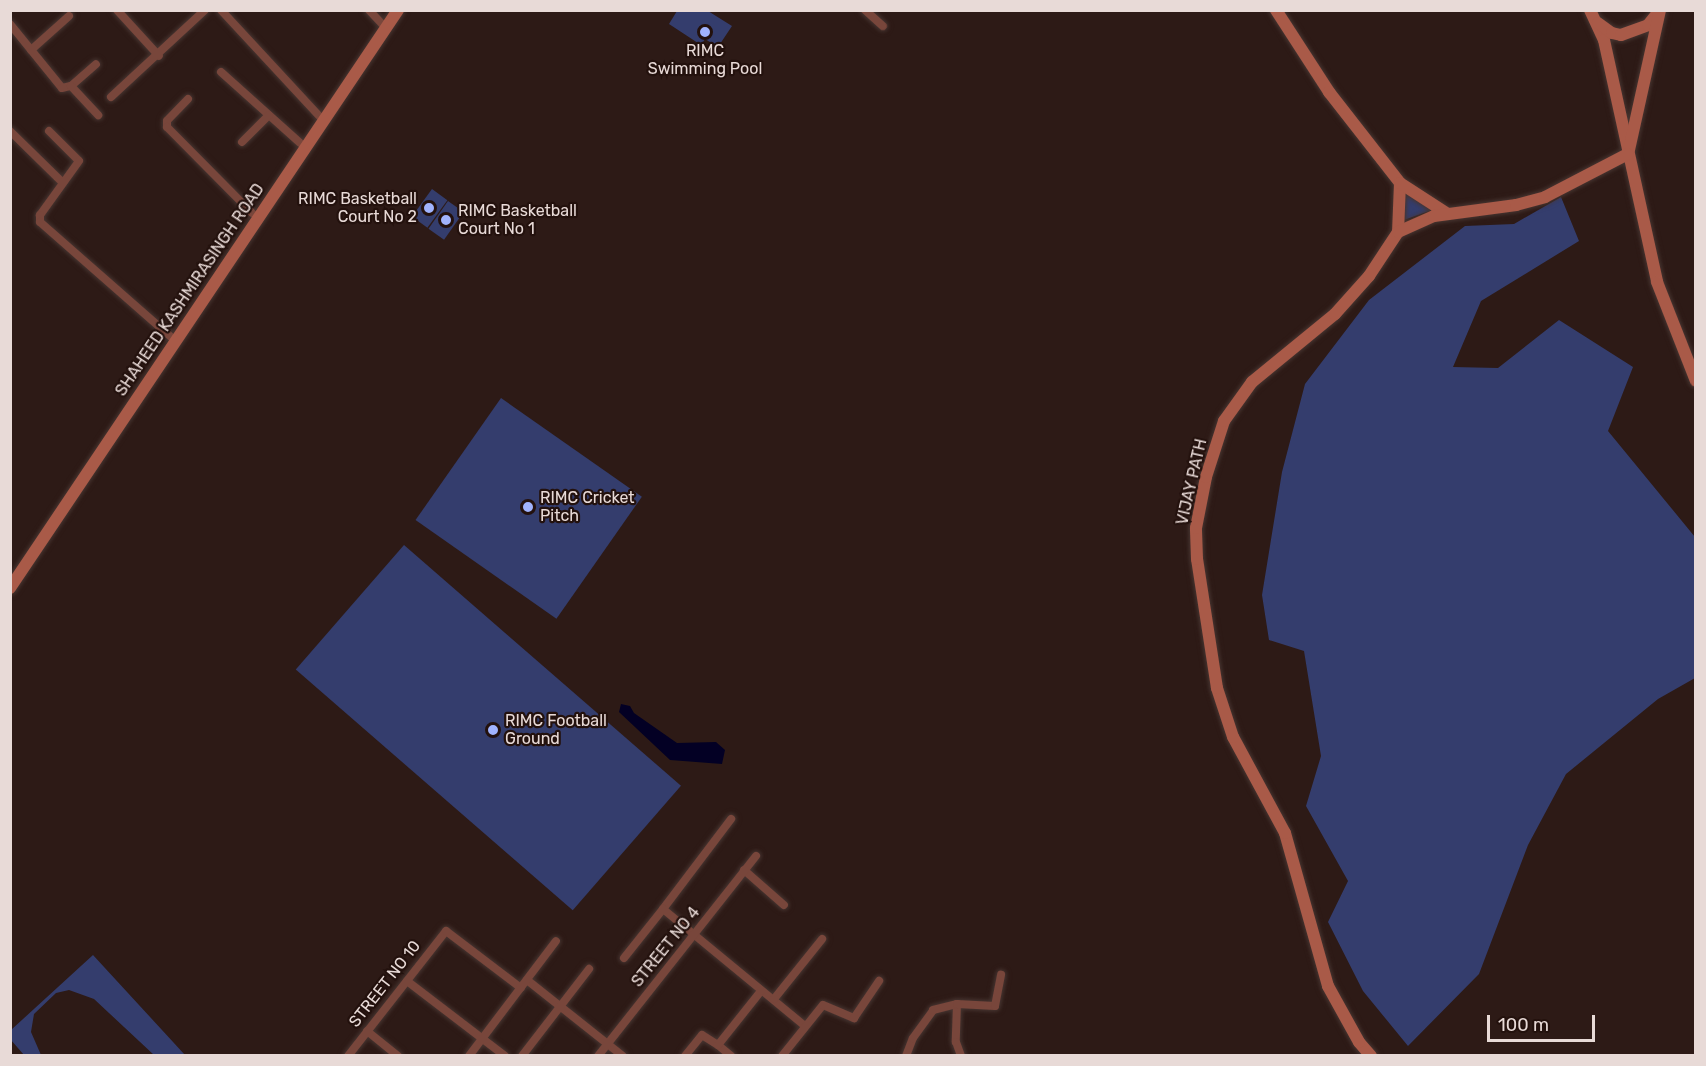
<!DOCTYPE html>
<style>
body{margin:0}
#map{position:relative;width:1706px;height:1066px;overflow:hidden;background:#2d1a16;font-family:Rubik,sans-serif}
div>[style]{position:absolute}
.green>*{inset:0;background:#343d6d;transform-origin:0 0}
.water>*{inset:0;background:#030024}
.roads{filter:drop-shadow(0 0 2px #473531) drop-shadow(0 0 2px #473531)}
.street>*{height:8px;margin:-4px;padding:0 4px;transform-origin:4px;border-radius:4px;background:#78463b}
.secondary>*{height:12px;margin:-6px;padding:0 6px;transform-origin:6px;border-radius:6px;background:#a95a48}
.dots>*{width:16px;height:16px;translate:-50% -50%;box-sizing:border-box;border:3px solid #23110d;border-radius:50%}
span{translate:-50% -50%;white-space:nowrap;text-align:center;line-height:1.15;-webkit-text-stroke:4.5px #23110d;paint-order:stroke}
.poi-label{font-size:16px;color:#e8dad7}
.right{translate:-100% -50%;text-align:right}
.left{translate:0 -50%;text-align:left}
.street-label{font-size:16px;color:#e8dad7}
.frame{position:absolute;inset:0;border:12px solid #e8dad7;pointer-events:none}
.scale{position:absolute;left:1487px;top:1015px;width:108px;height:27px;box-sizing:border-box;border:3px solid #e8dad7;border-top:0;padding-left:8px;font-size:18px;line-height:21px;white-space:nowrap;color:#e8dad7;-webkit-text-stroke:4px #23110d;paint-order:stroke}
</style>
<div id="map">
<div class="green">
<div style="clip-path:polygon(708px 11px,732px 26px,718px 47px,705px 39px,701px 45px,669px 24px,677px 11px)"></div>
<div style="left:432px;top:189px;width:19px;height:34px;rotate:36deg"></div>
<div style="clip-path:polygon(1405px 193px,1432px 210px,1404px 220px)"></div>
<div style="clip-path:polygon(1561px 197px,1579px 241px,1481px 301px,1453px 367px,1498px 368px,1559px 320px,1633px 367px,1608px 431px,1695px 537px,1695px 678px,1658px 699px,1566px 774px,1528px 845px,1479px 974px,1408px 1046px,1363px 991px,1328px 922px,1348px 881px,1306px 806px,1321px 756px,1304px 651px,1269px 640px,1262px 595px,1282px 472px,1305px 384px,1369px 300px,1465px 226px,1514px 224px)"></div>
<div style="left:448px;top:201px;width:19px;height:34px;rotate:35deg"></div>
<div style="left:501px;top:398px;width:172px;height:149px;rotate:35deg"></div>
<div style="left:404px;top:545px;width:367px;height:165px;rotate:41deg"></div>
<div style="clip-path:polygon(93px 955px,185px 1055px,154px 1055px,94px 999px,69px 990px,56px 993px,34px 1014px,31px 1032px,41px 1055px,24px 1055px,11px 1040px,11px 1030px)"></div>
</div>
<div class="water">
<div style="clip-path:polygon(621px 704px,630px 706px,634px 713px,677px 743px,716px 742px,725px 750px,722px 764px,670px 760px,619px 712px)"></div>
</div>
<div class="roads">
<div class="street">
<div style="left:117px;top:10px;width:62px;rotate:47.6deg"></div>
<div style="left:221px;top:10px;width:144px;rotate:47.2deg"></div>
<div style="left:369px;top:10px;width:19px;rotate:47deg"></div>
<div style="left:865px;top:10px;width:24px;rotate:42deg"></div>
<div style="left:10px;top:24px;width:82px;rotate:50.9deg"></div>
<div style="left:62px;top:88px;width:9px;rotate:-13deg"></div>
<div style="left:71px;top:86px;width:33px;rotate:-41deg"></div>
<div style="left:31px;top:50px;width:51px;rotate:-41.8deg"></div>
<div style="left:221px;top:72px;width:106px;rotate:41.9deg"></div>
<div style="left:71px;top:86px;width:40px;rotate:47deg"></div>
<div style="left:111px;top:97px;width:128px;rotate:-42.8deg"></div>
<div style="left:188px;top:99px;width:30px;rotate:134deg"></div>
<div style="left:167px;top:121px;width:6px;rotate:90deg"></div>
<div style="left:167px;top:127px;width:121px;rotate:45.3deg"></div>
<div style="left:10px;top:131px;width:73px;rotate:44.4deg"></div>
<div style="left:49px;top:131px;width:42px;rotate:45deg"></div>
<div style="left:79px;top:161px;width:67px;rotate:125.8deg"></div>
<div style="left:40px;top:215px;width:7px;rotate:90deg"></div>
<div style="left:40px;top:222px;width:174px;rotate:41.3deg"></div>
<div style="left:242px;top:142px;width:38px;rotate:-45deg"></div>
<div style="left:744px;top:870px;width:53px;rotate:41.2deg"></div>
<div style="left:663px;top:909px;width:113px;rotate:-52.9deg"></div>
<div style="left:624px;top:958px;width:63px;rotate:-51.5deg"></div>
<div style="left:663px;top:909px;width:184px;rotate:39.5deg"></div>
<div style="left:527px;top:980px;width:122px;rotate:38.4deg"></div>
<div style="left:407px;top:981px;width:123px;rotate:37.4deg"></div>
<div style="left:774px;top:999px;width:77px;rotate:-51.3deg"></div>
<div style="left:957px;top:1004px;width:38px;rotate:92deg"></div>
<div style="left:956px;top:1042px;width:15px;rotate:70deg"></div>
<div style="left:367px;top:1031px;width:40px;rotate:39deg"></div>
<div style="left:718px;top:1045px;width:17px;rotate:40deg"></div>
<div style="left:348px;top:1056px;width:159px;rotate:-51.9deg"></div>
<div style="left:446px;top:931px;width:94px;rotate:37.2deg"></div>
<div style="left:469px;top:1056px;width:144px;rotate:-52.9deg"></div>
<div style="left:522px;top:1056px;width:110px;rotate:-52.4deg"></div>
<div style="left:598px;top:1056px;width:255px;rotate:-51.7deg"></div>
<div style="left:685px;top:1056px;width:27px;rotate:-51deg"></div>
<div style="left:702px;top:1035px;width:19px;rotate:32deg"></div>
<div style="left:718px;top:1045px;width:69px;rotate:-51.5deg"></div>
<div style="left:782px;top:1056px;width:65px;rotate:-51.2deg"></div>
<div style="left:823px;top:1005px;width:34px;rotate:23deg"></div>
<div style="left:854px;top:1018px;width:45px;rotate:-56deg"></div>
<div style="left:906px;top:1056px;width:19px;rotate:-69deg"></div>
<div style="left:913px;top:1038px;width:34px;rotate:-54deg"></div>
<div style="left:933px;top:1010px;width:25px;rotate:-14deg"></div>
<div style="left:957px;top:1004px;width:38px;rotate:3deg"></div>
<div style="left:995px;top:1006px;width:32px;rotate:-79deg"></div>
</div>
<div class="secondary">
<div style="left:1276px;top:10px;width:98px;rotate:57.1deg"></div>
<div style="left:1329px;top:92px;width:115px;rotate:52deg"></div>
<div style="left:1400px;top:183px;width:49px;rotate:92.3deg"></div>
<div style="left:1590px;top:10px;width:33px;rotate:65deg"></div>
<div style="left:1604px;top:40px;width:248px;rotate:77.6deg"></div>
<div style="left:1657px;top:282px;width:106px;rotate:68.5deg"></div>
<div style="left:1598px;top:23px;width:17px;rotate:36deg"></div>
<div style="left:1612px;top:33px;width:9px;rotate:13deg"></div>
<div style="left:1621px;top:35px;width:29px;rotate:-20deg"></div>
<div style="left:1648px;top:25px;width:14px;rotate:-51deg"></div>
<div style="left:1629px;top:150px;width:143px;rotate:-77.5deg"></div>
<div style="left:1400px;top:183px;width:57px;rotate:32.9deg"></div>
<div style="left:10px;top:588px;width:696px;rotate:-56.13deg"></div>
<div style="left:1371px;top:1056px;width:18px;rotate:-131deg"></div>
<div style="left:1359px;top:1042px;width:64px;rotate:-119deg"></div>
<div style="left:1328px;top:986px;width:159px;rotate:-105.7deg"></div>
<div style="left:1285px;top:833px;width:109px;rotate:-118.4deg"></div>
<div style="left:1233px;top:737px;width:52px;rotate:-108.1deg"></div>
<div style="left:1217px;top:688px;width:131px;rotate:-98.8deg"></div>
<div style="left:1197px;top:559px;width:31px;rotate:-92deg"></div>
<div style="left:1196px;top:528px;width:52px;rotate:-78.9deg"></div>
<div style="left:1206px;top:477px;width:59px;rotate:-72.2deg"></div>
<div style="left:1224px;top:421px;width:48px;rotate:-54.3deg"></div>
<div style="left:1252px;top:382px;width:107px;rotate:-39.3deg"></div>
<div style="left:1335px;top:314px;width:51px;rotate:-48.2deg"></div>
<div style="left:1369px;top:276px;width:53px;rotate:-56.6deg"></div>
<div style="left:1398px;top:232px;width:39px;rotate:-24deg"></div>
<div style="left:1434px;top:216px;width:83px;rotate:-7.6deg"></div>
<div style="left:1516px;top:205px;width:30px;rotate:-15deg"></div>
<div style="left:1545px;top:197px;width:93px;rotate:-27.4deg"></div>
</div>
</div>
<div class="dots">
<div style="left:705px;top:32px;background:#a1b3fd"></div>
<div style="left:429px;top:208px;background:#a1b3fd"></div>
<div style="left:446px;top:220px;background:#a1b3fd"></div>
<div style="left:528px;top:507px;background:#a1b3fd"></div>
<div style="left:493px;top:730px;background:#a1b3fd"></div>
</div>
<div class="poi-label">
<span style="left:705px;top:60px">RIMC<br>Swimming Pool</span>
<span class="right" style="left:417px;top:208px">RIMC Basketball<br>Court No 2</span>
<span class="left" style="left:458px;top:220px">RIMC Basketball<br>Court No 1</span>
<span class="left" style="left:540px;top:507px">RIMC Cricket<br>Pitch</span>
<span class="left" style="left:505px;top:730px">RIMC Football<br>Ground</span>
</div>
<div class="street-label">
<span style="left:190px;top:290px;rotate:-56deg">SHAHEED KASHMIRASINGH ROAD</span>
<span style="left:1192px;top:482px;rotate:-77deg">VIJAY PATH</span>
<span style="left:666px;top:947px;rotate:-51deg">STREET NO 4</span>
<span style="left:385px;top:984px;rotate:-52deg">STREET NO 10</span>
</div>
<div class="frame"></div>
<div class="scale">100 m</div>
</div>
